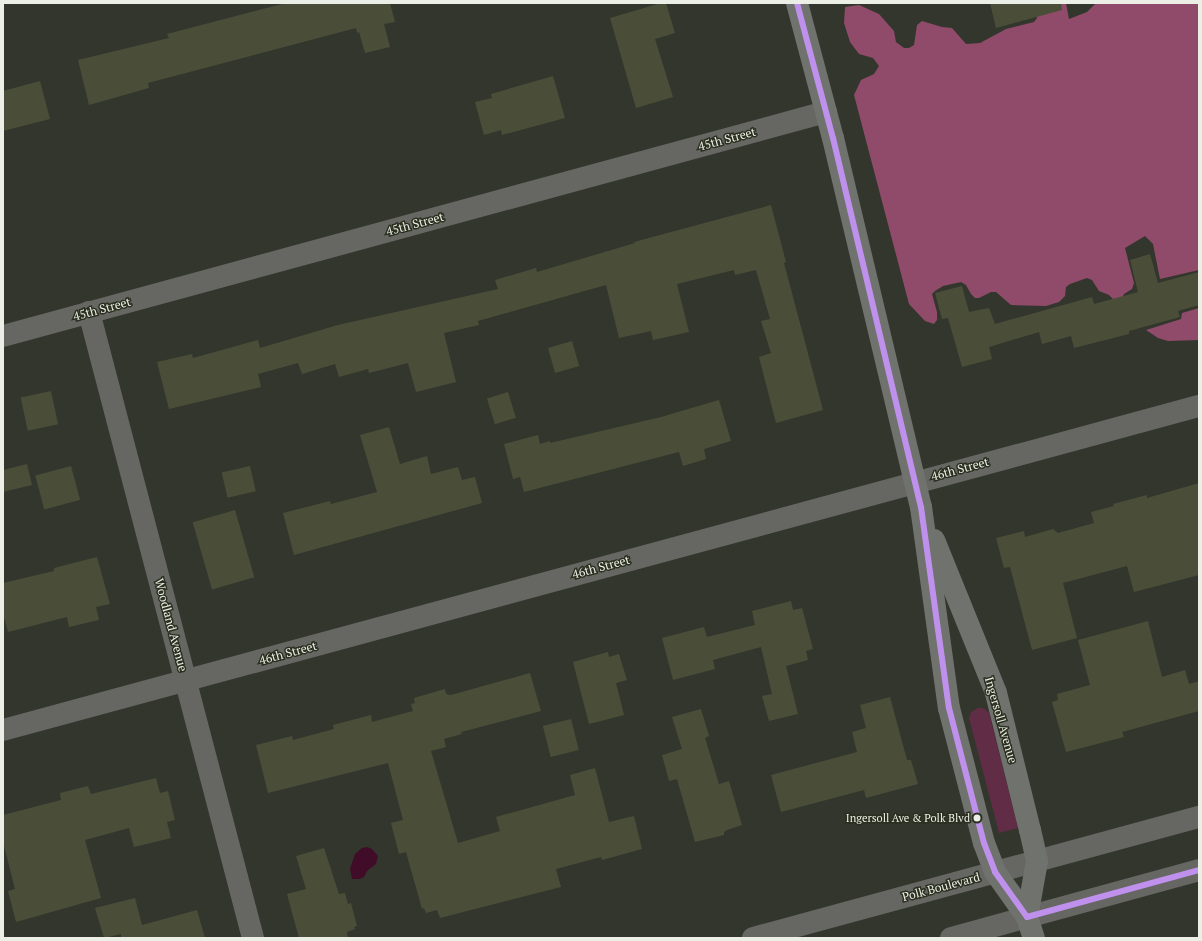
<!DOCTYPE html>
<style>
body{margin:0}
#map{position:relative;width:1202px;height:941px;overflow:hidden;background:#33362c;font-family:"PT Serif",serif}
div>[style]{position:absolute}
.green>*{inset:0;background:#612c45}
.forest>*{inset:0;background:#8f4b69}
.water>*{inset:0;background:#400c27}
.building>*{inset:0;background:#4a4e39;transform-origin:0 0}
.minor>*{height:22px;margin:-11px;padding:0 11px;transform-origin:11px;border-radius:11px;background:#666663}
.secondary>*{height:22px;margin:-11px;padding:0 11px;transform-origin:11px;border-radius:11px;background:#70726d}
.bus-1>*{height:6px;margin:-3px;padding:0 3px;transform-origin:3px;border-radius:3px;background:#bf91ed}
.dots>*{width:11px;height:11px;translate:-50% -50%;box-sizing:border-box;border:2px solid #2a2f20;border-radius:50%}
span{translate:-50% -50%;white-space:nowrap;text-align:center;line-height:1.15;-webkit-text-stroke:3px #2a2f20;paint-order:stroke}
.bus-label{font-size:11px;color:#ecefe5}
.right{translate:-100% -50%;text-align:right}
.street-label{font-size:12px;color:#ecefe5}
.frame{position:absolute;inset:0;border:4px solid #ecefe5;pointer-events:none}
</style>
<div id="map">
<div class="green">
<div style="clip-path:polygon(978px 708px,983px 708px,989px 713px,1018px 828px,999px 833px,969px 718px,971px 712px)"></div>
</div>
<div class="forest">
<div style="clip-path:polygon(1035px 3px,1066px 3px,1069px 19px,1087px 12px,1095px 4px,1101px 3px,1199px 3px,1199px 270px,1160px 279px,1153px 244px,1145px 236px,1125px 248px,1134px 283px,1132px 289px,1124px 294px,1119px 305px,1109px 295px,1099px 291px,1092px 280px,1087px 278px,1070px 284px,1066px 287px,1065px 296px,1059px 302px,1046px 306px,1011px 305px,996px 292px,991px 292px,979px 298px,975px 298px,971px 294px,966px 285px,961px 282px,943px 286px,935px 291px,932px 294px,937px 312px,937px 320px,934px 324px,925px 321px,909px 304px,854px 95px,861px 80px,874px 74px,879px 66px,873px 58px,859px 54px,850px 42px,844px 23px,845px 7px,859px 5px,879px 14px,894px 31px,896px 42px,904px 48px,909px 48px,914px 45px,917px 25px,922px 21px,942px 27px,952px 28px,966px 44px,980px 43px,1006px 29px,1034px 22px,1037px 18px)"></div>
<div style="clip-path:polygon(1199px 308px,1199px 340px,1168px 341px,1158px 338px,1146px 330px,1181px 319px,1182px 313px)"></div>
</div>
<div class="water">
<div style="clip-path:polygon(367px 847px,372px 849px,378px 856px,376px 864px,367px 871px,364px 877px,360px 879px,352px 879px,350px 869px,355px 854px,362px 848px)"></div>
</div>
<div class="building">
<div style="clip-path:polygon(286px 3px,390px 3px,395px 22px,384px 24px,390px 47px,365px 53px,359px 32px,357px 33px,356px 28px,148px 83px,149px 88px,89px 105px,78px 60px,169px 38px,167px 34px)"></div>
<div style="clip-path:polygon(661px 3px,666px 3px,675px 33px,655px 39px,673px 97px,636px 108px,610px 18px)"></div>
<div style="clip-path:polygon(990px 3px,1061px 3px,1062px 10px,996px 28px)"></div>
<div style="clip-path:polygon(553px 76px,565px 118px,502px 135px,501px 130px,484px 135px,475px 102px,492px 98px,491px 94px)"></div>
<div style="clip-path:polygon(40px 81px,50px 119px,3px 131px,3px 91px)"></div>
<div style="clip-path:polygon(771px 205px,786px 262px,784px 263px,823px 410px,776px 423px,759px 357px,771px 353px,761px 321px,770px 319px,756px 270px,735px 275px,734px 270px,677px 284px,689px 332px,653px 340px,651px 331px,619px 338px,606px 285px,478px 321px,479px 325px,444px 333px,456px 382px,416px 392px,408px 363px,369px 373px,368px 369px,339px 377px,335px 364px,302px 374px,298px 363px,258px 374px,261px 387px,169px 409px,157px 362px,192px 354px,193px 358px,258px 340px,260px 348px,338px 325px,498px 289px,495px 280px,536px 268px,537px 272px,635px 243px,634px 242px)"></div>
<div style="clip-path:polygon(1150px 254px,1158px 283px,1199px 272px,1199px 305px,1178px 311px,1180px 317px,1129px 331px,1129px 334px,1074px 348px,1071px 336px,1042px 344px,1039px 332px,989px 347px,992px 359px,962px 367px,948px 318px,942px 319px,935px 293px,962px 286px,969px 312px,989px 308px,995px 324px,1092px 297px,1094px 304px,1138px 292px,1130px 260px)"></div>
<div style="left:572px;top:341px;width:26px;height:25px;rotate:74deg"></div>
<div style="left:51px;top:391px;width:34px;height:31px;rotate:78deg"></div>
<div style="left:508px;top:392px;width:27px;height:22px;rotate:73deg"></div>
<div style="clip-path:polygon(719px 400px,731px 441px,704px 449px,706px 459px,683px 466px,679px 452px,524px 492px,520px 477px,513px 479px,504px 444px,538px 435px,540px 444px,550px 441px,550px 443px,661px 417px)"></div>
<div style="clip-path:polygon(389px 427px,400px 464px,427px 456px,431px 474px,458px 467px,462px 480px,475px 477px,482px 503px,294px 555px,283px 513px,330px 501px,331px 504px,377px 492px,360px 435px)"></div>
<div style="clip-path:polygon(27px 464px,32px 485px,3px 492px,3px 470px)"></div>
<div style="left:71px;top:466px;width:35px;height:37px;rotate:75deg"></div>
<div style="left:250px;top:466px;width:26px;height:29px;rotate:77deg"></div>
<div style="clip-path:polygon(1199px 483px,1199px 575px,1134px 592px,1127px 566px,1063px 583px,1077px 638px,1032px 650px,1010px 567px,1004px 568px,996px 538px,1024px 531px,1025px 537px,1053px 529px,1058px 533px,1094px 523px,1091px 512px,1114px 506px,1113px 504px,1147px 495px,1147px 498px)"></div>
<div style="left:235px;top:510px;width:70px;height:44px;rotate:74deg"></div>
<div style="clip-path:polygon(97px 557px,110px 604px,96px 607px,99px 620px,69px 627px,67px 617px,8px 632px,3px 613px,3px 583px,54px 571px,54px 568px)"></div>
<div style="clip-path:polygon(791px 601px,793px 610px,802px 608px,813px 649px,806px 651px,808px 660px,786px 666px,798px 714px,769px 721px,762px 696px,772px 694px,761px 647px,713px 660px,715px 669px,673px 680px,662px 638px,704px 627px,707px 637px,755px 625px,752px 611px)"></div>
<div style="clip-path:polygon(1148px 621px,1162px 677px,1185px 670px,1189px 684px,1199px 681px,1199px 711px,1122px 732px,1124px 737px,1066px 752px,1052px 702px,1058px 700px,1057px 694px,1090px 685px,1078px 640px)"></div>
<div style="clip-path:polygon(608px 652px,609px 657px,619px 654px,627px 680px,616px 683px,624px 715px,589px 724px,573px 662px)"></div>
<div style="clip-path:polygon(530px 673px,541px 711px,461px 732px,462px 734px,444px 739px,446px 747px,431px 751px,458px 843px,500px 831px,496px 817px,575px 795px,570px 775px,595px 768px,609px 822px,634px 816px,642px 849px,602px 860px,601px 857px,556px 869px,561px 887px,440px 918px,437px 910px,426px 913px,424px 908px,422px 909px,406px 852px,399px 854px,391px 823px,403px 820px,388px 763px,268px 793px,256px 745px,292px 736px,293px 740px,334px 729px,333px 725px,371px 715px,372px 722px,413px 711px,411px 704px,415px 703px,414px 698px,445px 689px,446px 694px,451px 695px)"></div>
<div style="clip-path:polygon(890px 697px,907px 760px,911px 760px,918px 784px,866px 798px,864px 790px,781px 812px,771px 775px,857px 752px,852px 732px,866px 728px,860px 705px)"></div>
<div style="clip-path:polygon(701px 709px,709px 736px,705px 738px,719px 784px,729px 781px,742px 825px,727px 830px,724px 832px,724px 835px,695px 842px,677px 779px,669px 781px,662px 755px,682px 749px,672px 717px)"></div>
<div style="left:571px;top:719px;width:32px;height:29px;rotate:76deg"></div>
<div style="clip-path:polygon(156px 778px,160px 793px,168px 791px,175px 820px,167px 822px,171px 838px,134px 847px,129px 828px,85px 840px,101px 898px,16px 922px,8px 891px,15px 889px,3px 842px,3px 815px,61px 800px,60px 793px,88px 786px,91px 794px)"></div>
<div style="clip-path:polygon(324px 848px,339px 894px,345px 893px,348px 904px,351px 903px,357px 926px,354px 927px,355px 929px,347px 932px,348px 938px,299px 938px,287px 894px,306px 889px,296px 856px)"></div>
<div style="clip-path:polygon(135px 898px,142px 925px,197px 910px,205px 938px,121px 938px,121px 934px,104px 938px,95px 908px)"></div>
</div>
<div class="minor">
<div style="left:89px;top:312px;width:647px;rotate:75.32deg"></div>
<div style="left:3px;top:336px;width:853px;rotate:-15.23deg"></div>
<div style="left:3px;top:730px;width:1239px;rotate:-15.16deg"></div>
<div style="left:753px;top:938px;width:462px;rotate:-15.2deg"></div>
<div style="left:951px;top:938px;width:257px;rotate:-15.3deg"></div>
</div>
<div class="secondary">
<div style="left:797px;top:3px;width:140px;rotate:75.1deg"></div>
<div style="left:833px;top:138px;width:379px;rotate:76.6deg"></div>
<div style="left:921px;top:507px;width:203px;rotate:82.1deg"></div>
<div style="left:949px;top:708px;width:139px;rotate:75.5deg"></div>
<div style="left:984px;top:843px;width:31px;rotate:69deg"></div>
<div style="left:995px;top:872px;width:55px;rotate:54.6deg"></div>
<div style="left:1027px;top:917px;width:22px;rotate:72deg"></div>
<div style="left:934px;top:540px;width:165px;rotate:67.9deg"></div>
<div style="left:996px;top:693px;width:141px;rotate:76.1deg"></div>
<div style="left:1030px;top:830px;width:32px;rotate:77deg"></div>
<div style="left:1037px;top:861px;width:57px;rotate:100.1deg"></div>
</div>
<div class="bus-1">
<div style="left:797px;top:3px;width:140px;rotate:75.1deg"></div>
<div style="left:833px;top:138px;width:379px;rotate:76.6deg"></div>
<div style="left:921px;top:507px;width:203px;rotate:82.1deg"></div>
<div style="left:949px;top:708px;width:139px;rotate:75.5deg"></div>
<div style="left:984px;top:843px;width:31px;rotate:69deg"></div>
<div style="left:995px;top:872px;width:55px;rotate:54.6deg"></div>
<div style="left:1027px;top:917px;width:178px;rotate:-15.3deg"></div>
</div>
<div class="dots">
<div style="left:977px;top:818px;background:#ecefe5"></div>
</div>
<div class="bus-label">
<span class="right" style="left:970px;top:818px">Ingersoll Ave &amp; Polk Blvd</span>
</div>
<div class="street-label">
<span style="left:727px;top:139px;rotate:-15deg">45th Street</span>
<span style="left:415px;top:224px;rotate:-15deg">45th Street</span>
<span style="left:102px;top:309px;rotate:-15deg">45th Street</span>
<span style="left:960px;top:469px;rotate:-15deg">46th Street</span>
<span style="left:601px;top:567px;rotate:-15deg">46th Street</span>
<span style="left:171px;top:625px;rotate:75deg">Woodland Avenue</span>
<span style="left:288px;top:653px;rotate:-15deg">46th Street</span>
<span style="left:1001px;top:720px;rotate:74deg">Ingersoll Avenue</span>
<span style="left:941px;top:887px;rotate:-15deg">Polk Boulevard</span>
</div>
<div class="frame"></div>
</div>
